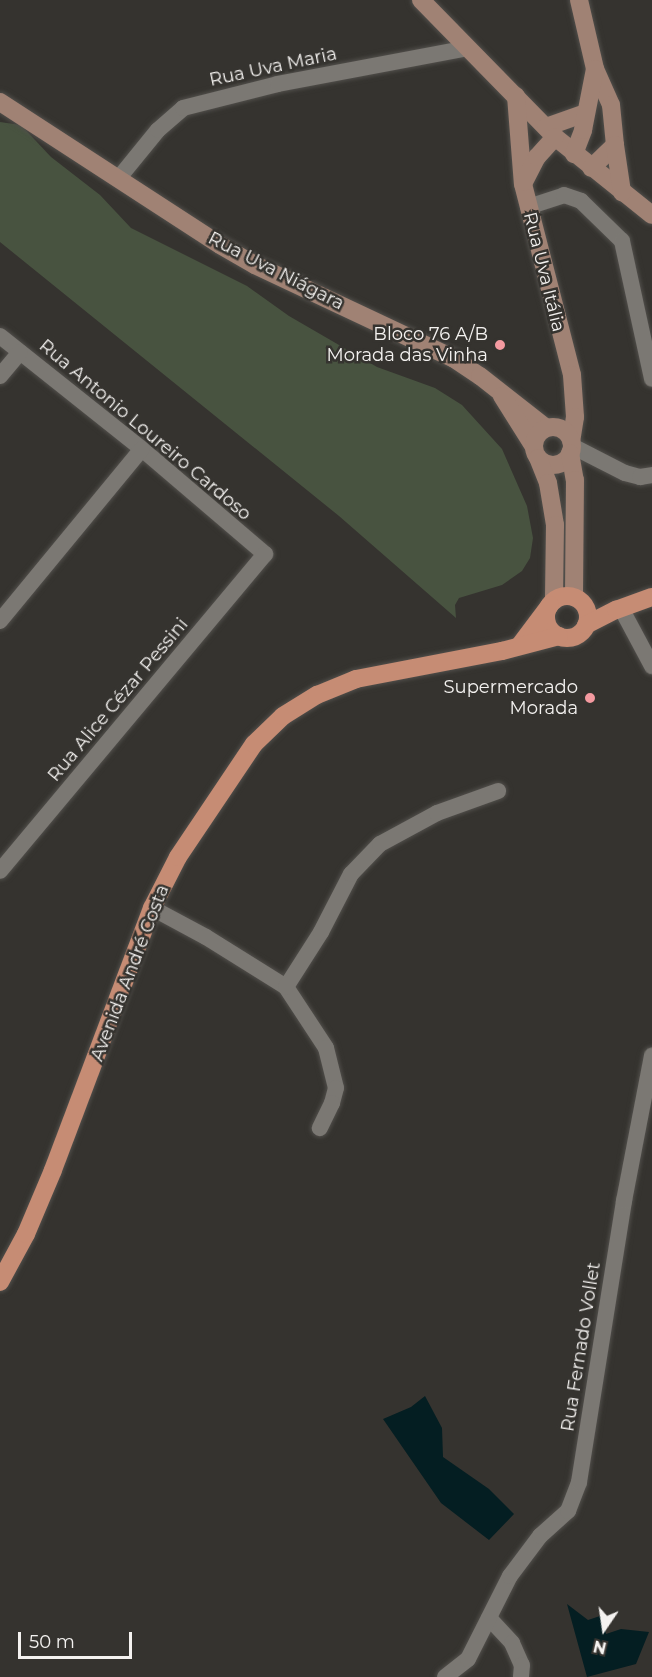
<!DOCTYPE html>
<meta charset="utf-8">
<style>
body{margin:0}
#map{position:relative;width:652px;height:1677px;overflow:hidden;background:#35332f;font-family:Montserrat,sans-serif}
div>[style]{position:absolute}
.green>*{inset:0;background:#485340}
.water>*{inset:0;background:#041e22}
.roads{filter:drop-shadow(0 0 2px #514f4b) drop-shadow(0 0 2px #514f4b)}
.street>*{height:16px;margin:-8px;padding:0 8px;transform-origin:8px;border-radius:8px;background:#7b7873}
.secondary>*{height:18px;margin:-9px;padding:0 9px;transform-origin:9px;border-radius:9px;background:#a08274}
.secondary>.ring{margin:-9px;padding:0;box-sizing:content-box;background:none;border:18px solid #a08274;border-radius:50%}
.primary>*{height:18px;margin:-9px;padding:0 9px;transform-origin:9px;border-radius:9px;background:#c68c74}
.primary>.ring{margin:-9px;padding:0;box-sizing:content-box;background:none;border:18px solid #c68c74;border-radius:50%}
.dots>*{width:16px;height:16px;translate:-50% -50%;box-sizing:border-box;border:3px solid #35332f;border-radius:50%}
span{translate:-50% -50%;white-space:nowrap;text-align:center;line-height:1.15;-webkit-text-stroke:5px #35332f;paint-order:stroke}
.street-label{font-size:18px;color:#f4f2f0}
.poi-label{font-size:18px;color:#f4f2f0}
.right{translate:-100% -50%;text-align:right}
.north{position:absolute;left:574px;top:1599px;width:60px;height:60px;-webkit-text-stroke:4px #35332f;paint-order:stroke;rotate:193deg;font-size:16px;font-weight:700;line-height:24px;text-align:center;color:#f4f2f0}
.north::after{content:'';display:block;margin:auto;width:21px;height:27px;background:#f4f2f0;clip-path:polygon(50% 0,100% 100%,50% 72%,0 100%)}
.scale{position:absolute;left:18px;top:1632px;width:114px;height:27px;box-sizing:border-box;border:3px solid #f4f2f0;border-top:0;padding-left:8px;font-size:18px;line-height:21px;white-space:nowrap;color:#f4f2f0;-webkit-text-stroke:4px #35332f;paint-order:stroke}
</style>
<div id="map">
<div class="green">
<div style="clip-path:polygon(0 122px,21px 125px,51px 157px,100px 195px,131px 228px,247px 286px,289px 316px,377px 367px,435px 388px,462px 405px,502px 449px,527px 506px,533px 538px,530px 558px,522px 571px,502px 585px,459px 598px,455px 605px,456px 618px,339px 516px,0 242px)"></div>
</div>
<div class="water">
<div style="clip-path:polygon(425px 1396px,442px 1428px,443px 1457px,489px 1489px,514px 1514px,489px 1540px,441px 1503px,383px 1419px,411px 1407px)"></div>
<div style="clip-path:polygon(567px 1604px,588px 1620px,603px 1615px,606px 1634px,621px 1629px,649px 1632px,636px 1664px,587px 1677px)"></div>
</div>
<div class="roads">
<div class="street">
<div style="left:118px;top:179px;width:63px;rotate:-50.8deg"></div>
<div style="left:158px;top:130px;width:33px;rotate:-41deg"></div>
<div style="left:183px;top:108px;width:98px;rotate:-14.2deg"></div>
<div style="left:278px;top:84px;width:193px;rotate:-10.7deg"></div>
<div style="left:528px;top:207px;width:38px;rotate:-18deg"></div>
<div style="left:564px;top:195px;width:18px;rotate:19deg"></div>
<div style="left:581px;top:201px;width:57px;rotate:44.3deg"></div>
<div style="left:622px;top:241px;width:141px;rotate:77.7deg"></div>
<div style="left:0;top:336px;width:181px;rotate:38.5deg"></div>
<div style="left:142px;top:449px;width:162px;rotate:40.5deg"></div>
<div style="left:265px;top:554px;width:413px;rotate:129.9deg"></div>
<div style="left:0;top:376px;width:31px;rotate:-50deg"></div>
<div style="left:572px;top:446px;width:59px;rotate:27deg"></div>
<div style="left:625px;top:473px;width:16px;rotate:15deg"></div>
<div style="left:640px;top:477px;width:12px;rotate:-9deg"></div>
<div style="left:621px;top:608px;width:66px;rotate:61.9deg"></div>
<div style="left:0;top:621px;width:223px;rotate:-50.5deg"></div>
<div style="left:152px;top:908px;width:61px;rotate:28.2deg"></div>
<div style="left:206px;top:937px;width:94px;rotate:32deg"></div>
<div style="left:286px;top:987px;width:73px;rotate:56.7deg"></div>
<div style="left:326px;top:1048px;width:41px;rotate:76deg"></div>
<div style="left:336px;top:1088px;width:16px;rotate:105deg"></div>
<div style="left:332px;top:1103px;width:28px;rotate:116deg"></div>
<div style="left:286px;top:987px;width:65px;rotate:-57.5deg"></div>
<div style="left:321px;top:932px;width:65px;rotate:-62.7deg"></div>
<div style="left:351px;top:874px;width:42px;rotate:-46deg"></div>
<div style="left:380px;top:844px;width:65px;rotate:-28.5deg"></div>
<div style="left:437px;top:813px;width:65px;rotate:-19.8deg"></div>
<div style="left:489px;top:1618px;width:34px;rotate:47deg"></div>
<div style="left:512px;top:1643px;width:24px;rotate:66deg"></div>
<div style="left:522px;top:1665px;width:12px;rotate:95deg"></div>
<div style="left:445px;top:1677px;width:29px;rotate:-38deg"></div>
<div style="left:468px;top:1659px;width:93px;rotate:-63.2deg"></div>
<div style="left:510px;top:1576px;width:50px;rotate:-53.1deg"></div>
<div style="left:540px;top:1536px;width:38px;rotate:-42deg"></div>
<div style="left:568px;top:1511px;width:31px;rotate:-69deg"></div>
<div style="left:579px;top:1482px;width:285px;rotate:-80.9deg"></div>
<div style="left:624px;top:1201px;width:148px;rotate:-79.1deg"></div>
</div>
<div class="secondary">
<div style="left:421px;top:0;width:192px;rotate:45.6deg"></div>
<div style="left:555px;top:137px;width:124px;rotate:38.8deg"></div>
<div style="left:579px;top:0;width:71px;rotate:76.9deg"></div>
<div style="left:595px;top:69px;width:39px;rotate:66deg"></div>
<div style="left:611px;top:105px;width:40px;rotate:84.3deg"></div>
<div style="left:615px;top:145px;width:33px;rotate:136deg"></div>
<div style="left:516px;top:96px;width:88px;rotate:85.5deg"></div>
<div style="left:523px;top:184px;width:197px;rotate:75.6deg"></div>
<div style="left:572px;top:375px;width:42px;rotate:85.9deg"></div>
<div style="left:575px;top:417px;width:24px;rotate:99deg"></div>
<div style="left:0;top:102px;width:262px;rotate:33deg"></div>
<div style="left:220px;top:245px;width:40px;rotate:29.7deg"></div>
<div style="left:255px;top:265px;width:219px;rotate:25.2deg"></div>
<div style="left:453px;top:358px;width:32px;rotate:34deg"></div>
<div style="left:480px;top:376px;width:84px;rotate:38.2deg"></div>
<div style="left:546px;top:127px;width:42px;rotate:-19.3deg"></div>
<div style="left:615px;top:145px;width:48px;rotate:81.5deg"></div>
<div style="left:574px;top:154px;width:26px;rotate:-69deg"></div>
<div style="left:583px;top:130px;width:62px;rotate:-78.9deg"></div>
<div style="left:524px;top:182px;width:28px;rotate:-63deg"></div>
<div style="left:537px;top:157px;width:27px;rotate:-48deg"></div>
<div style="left:502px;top:396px;width:60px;rotate:57.9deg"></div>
<div class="ring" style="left:534px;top:427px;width:20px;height:20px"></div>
<div style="left:570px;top:453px;width:27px;rotate:80deg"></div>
<div style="left:575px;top:480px;width:117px;rotate:90.5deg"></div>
<div style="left:538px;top:458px;width:27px;rotate:68deg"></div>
<div style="left:548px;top:483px;width:43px;rotate:80.5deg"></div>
<div style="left:555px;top:525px;width:76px;rotate:90.8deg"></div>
</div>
<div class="primary">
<div class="ring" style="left:546px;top:596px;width:24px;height:24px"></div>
<div style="left:586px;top:625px;width:34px;rotate:-27deg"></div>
<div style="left:616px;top:610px;width:38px;rotate:-20deg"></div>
<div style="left:520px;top:645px;width:50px;rotate:-53.1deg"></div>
<div style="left:0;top:1282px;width:55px;rotate:-61.6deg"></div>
<div style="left:26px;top:1234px;width:69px;rotate:-67.1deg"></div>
<div style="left:53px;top:1170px;width:280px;rotate:-69.3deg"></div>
<div style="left:152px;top:908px;width:57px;rotate:-63deg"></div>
<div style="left:178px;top:857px;width:136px;rotate:-56.1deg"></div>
<div style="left:254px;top:744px;width:40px;rotate:-44deg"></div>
<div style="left:283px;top:716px;width:40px;rotate:-32deg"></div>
<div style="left:317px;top:695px;width:42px;rotate:-22.3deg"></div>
<div style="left:356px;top:679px;width:149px;rotate:-10.9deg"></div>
<div style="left:502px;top:651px;width:59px;rotate:-14.7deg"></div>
</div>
</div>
<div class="dots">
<div style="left:500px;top:345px;background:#f49aa0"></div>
<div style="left:590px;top:698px;background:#f49aa0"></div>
</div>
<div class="street-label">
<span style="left:273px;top:67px;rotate:-12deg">Rua Uva Maria</span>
<span style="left:276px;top:271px;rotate:27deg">Rua Uva Niágara</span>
<span style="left:544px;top:272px;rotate:76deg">Rua Uva Itália</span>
<span style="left:145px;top:430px;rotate:40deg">Rua Antonio Loureiro Cardoso</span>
<span style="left:118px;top:700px;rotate:-50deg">Rua Alice Cézar Pessini</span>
<span style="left:130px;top:973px;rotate:-69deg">Avenida André Costa</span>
<span style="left:581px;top:1347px;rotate:-81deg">Rua Fernado Vollet</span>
</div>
<div class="poi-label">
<span class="right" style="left:488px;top:345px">Bloco 76 A/B<br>Morada das Vinha</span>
<span class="right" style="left:578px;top:698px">Supermercado<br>Morada</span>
</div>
<div class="north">N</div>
<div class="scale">50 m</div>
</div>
